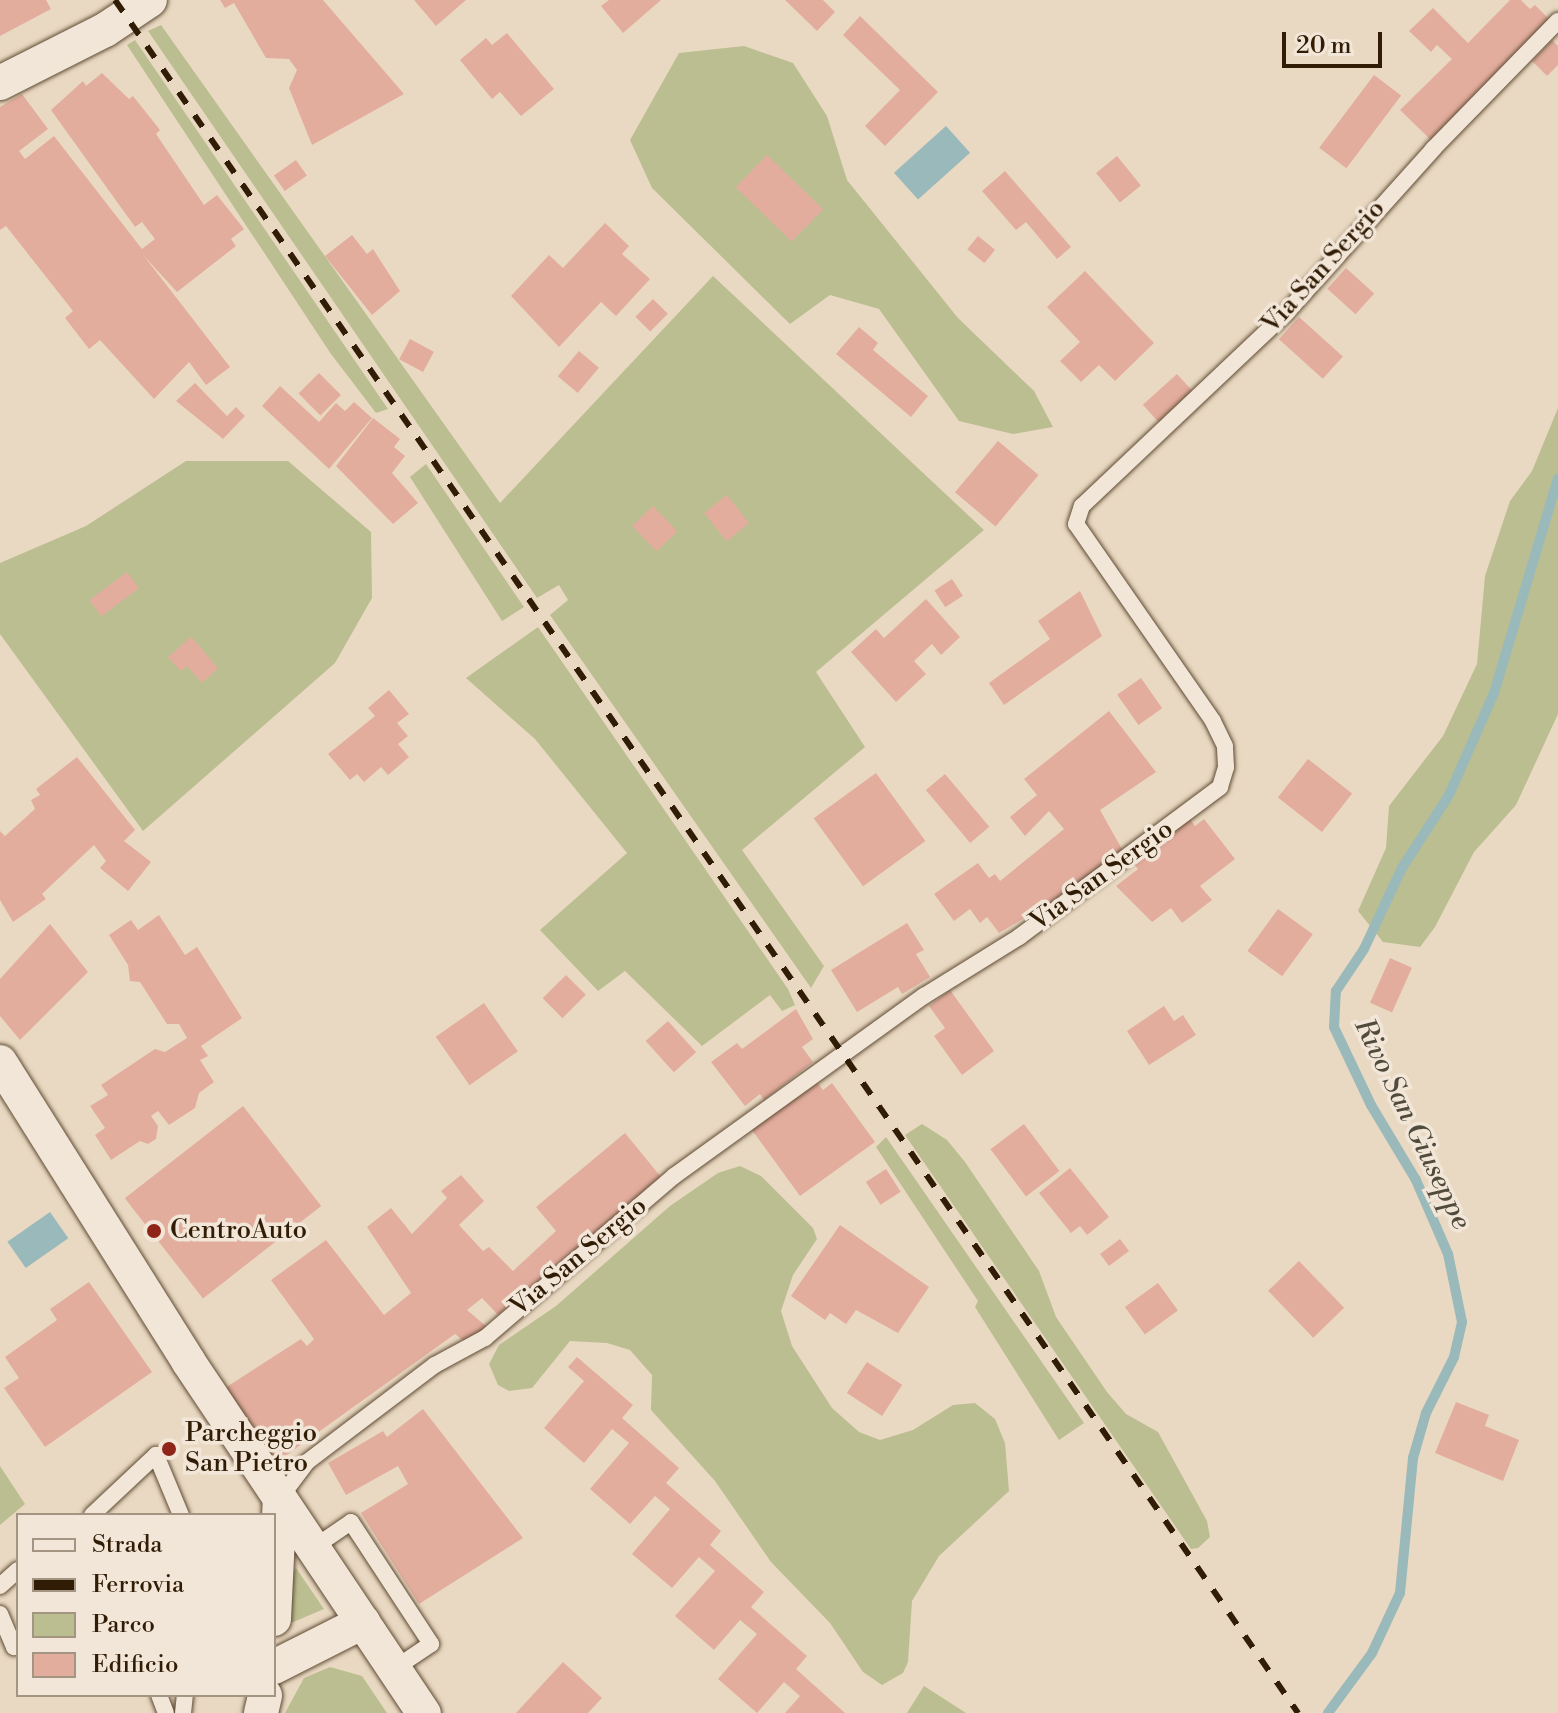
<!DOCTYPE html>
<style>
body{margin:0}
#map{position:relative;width:1558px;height:1713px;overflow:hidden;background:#ead9c2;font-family:"Libre Bodoni",serif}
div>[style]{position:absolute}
.green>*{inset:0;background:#bbbe90}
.water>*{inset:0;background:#9ab9bb;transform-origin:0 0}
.stream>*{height:10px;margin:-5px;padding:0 5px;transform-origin:5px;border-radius:5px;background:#9ab9bb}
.building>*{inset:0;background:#e3ad9e;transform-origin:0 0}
.roads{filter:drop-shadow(0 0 2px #5f4b34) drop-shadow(0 0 2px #5f4b34)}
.service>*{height:16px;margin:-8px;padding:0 8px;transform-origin:8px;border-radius:8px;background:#f1e6d7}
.minor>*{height:34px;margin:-17px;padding:0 17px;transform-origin:17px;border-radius:17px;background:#f1e6d7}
.rail>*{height:6px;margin-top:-3px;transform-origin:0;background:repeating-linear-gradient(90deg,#311c05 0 14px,transparent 0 28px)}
.dots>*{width:22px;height:22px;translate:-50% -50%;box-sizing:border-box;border:4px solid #f1e6d7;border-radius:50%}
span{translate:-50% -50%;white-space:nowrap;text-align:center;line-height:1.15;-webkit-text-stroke:7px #f1e6d7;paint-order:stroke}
.street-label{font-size:26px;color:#311c05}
.poi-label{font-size:26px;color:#311c05}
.left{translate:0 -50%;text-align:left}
.water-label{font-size:28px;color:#504b3c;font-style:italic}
.legend{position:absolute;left:16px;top:1513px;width:260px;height:184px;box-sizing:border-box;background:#f1e6d7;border:2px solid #a49583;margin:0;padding:10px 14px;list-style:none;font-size:24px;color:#311c05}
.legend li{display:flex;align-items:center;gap:16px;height:40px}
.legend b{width:40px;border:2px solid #a49583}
.scale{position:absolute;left:1282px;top:32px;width:100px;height:36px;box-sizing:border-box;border:4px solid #311c05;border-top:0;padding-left:10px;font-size:24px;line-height:28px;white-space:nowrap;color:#311c05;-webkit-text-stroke:6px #f1e6d7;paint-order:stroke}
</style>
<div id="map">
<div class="green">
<div style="clip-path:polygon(161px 25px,500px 503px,713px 276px,984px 530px,816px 672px,865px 747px,742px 850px,824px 966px,811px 988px,550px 615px,568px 600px,559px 585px,537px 598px,148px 31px)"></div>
<div style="clip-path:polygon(135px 40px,388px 409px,376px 413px,331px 354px,127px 45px)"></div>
<div style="clip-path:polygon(744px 46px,793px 63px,827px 116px,847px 180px,958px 318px,1034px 391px,1053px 427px,1013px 434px,959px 421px,879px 309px,830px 295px,790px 324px,652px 188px,630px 140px,679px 53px)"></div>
<div style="clip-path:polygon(1558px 408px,1558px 714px,1516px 805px,1474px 852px,1435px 927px,1420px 947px,1383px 942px,1358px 911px,1386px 848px,1389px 806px,1443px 736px,1477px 664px,1485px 576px,1510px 501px,1532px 471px)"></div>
<div style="clip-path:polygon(186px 461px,288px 461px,371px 532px,372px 598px,335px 663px,143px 831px,0 634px,0 563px,86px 526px)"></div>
<div style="clip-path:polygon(426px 464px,524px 607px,502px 621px,410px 477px)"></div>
<div style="clip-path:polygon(538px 627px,788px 989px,795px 1005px,782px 1011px,770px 995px,702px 1046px,625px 971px,598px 991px,540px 930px,627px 853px,535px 739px,466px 678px)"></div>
<div style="clip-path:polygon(922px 1124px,947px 1140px,965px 1162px,1039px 1271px,1056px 1317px,1107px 1392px,1126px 1414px,1158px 1432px,1207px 1521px,1210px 1537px,1198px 1548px,1191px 1549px,905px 1135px)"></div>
<div style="clip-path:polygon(886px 1137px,1084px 1423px,1059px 1440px,975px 1307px,978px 1301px,876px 1147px)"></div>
<div style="clip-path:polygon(740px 1166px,761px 1176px,813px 1228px,817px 1239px,793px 1275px,781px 1311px,792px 1346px,832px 1408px,859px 1432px,880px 1440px,913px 1430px,953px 1405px,975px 1403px,995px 1419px,1005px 1443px,1009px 1491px,939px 1556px,912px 1601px,908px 1662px,903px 1673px,882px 1685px,863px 1672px,830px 1623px,771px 1562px,715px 1481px,651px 1410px,652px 1375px,630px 1350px,607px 1343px,570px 1341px,532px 1388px,509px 1391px,498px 1385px,489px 1364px,499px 1345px,556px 1306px,670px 1206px,718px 1173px)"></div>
<div style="clip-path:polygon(0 1466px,25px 1504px,0 1525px)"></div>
<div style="clip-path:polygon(296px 1568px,324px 1609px,291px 1623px,292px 1574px)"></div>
<div style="clip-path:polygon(330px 1667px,362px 1676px,387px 1713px,285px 1713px,304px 1678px)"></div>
<div style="clip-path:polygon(924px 1686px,966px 1713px,907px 1713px)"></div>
</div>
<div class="water">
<div style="left:946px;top:126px;width:36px;height:70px;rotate:48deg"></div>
<div style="left:50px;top:1212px;width:32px;height:52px;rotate:55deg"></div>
</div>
<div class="stream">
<div style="left:1328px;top:1713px;width:74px;rotate:-53.7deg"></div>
<div style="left:1372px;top:1653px;width:66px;rotate:-65deg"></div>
<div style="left:1400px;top:1593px;width:136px;rotate:-84.5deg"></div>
<div style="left:1413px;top:1458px;width:47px;rotate:-73.9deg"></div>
<div style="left:1426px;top:1413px;width:63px;rotate:-63.4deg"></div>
<div style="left:1454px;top:1357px;width:36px;rotate:-77deg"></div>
<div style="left:1462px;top:1322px;width:69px;rotate:-101.6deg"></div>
<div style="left:1448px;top:1254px;width:81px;rotate:-113.4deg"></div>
<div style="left:1416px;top:1180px;width:87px;rotate:-121deg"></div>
<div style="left:1371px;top:1105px;width:86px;rotate:-115.4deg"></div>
<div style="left:1334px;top:1027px;width:36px;rotate:-87deg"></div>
<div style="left:1336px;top:991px;width:50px;rotate:-56.3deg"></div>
<div style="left:1364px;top:949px;width:89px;rotate:-64.9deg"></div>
<div style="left:1402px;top:868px;width:87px;rotate:-57.2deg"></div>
<div style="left:1449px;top:795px;width:111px;rotate:-66.2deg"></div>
<div style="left:1494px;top:693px;width:224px;rotate:-73.4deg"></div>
</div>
<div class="building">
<div style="clip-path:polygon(0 0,46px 0,51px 9px,0 36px)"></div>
<div style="clip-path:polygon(220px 0,323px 0,404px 94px,312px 145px,289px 88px,297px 70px,289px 59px,266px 58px,234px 3px,225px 8px)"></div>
<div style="clip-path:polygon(414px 0,466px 0,436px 26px)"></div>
<div style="clip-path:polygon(609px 0,661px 0,623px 33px,601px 6px)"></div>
<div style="clip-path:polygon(785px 0,823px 0,835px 12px,817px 31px)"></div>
<div style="clip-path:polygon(1510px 0,1521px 0,1530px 9px,1535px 5px,1550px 20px,1431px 140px,1400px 110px,1452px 59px,1437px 45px,1431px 52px,1409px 31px,1433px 8px,1468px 43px)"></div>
<div style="clip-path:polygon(860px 16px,938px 92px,885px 146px,865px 126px,900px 90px,843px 35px)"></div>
<div style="clip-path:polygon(507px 33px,554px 89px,521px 116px,500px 92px,492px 99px,460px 60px,486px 38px,492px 45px)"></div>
<div style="clip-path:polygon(1552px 40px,1558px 46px,1558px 65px,1547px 76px,1532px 61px)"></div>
<div style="clip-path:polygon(102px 73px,129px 99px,133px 96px,160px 130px,156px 134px,204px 205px,217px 195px,244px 229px,231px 239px,236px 246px,177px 292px,144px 256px,230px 367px,206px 385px,189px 362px,154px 399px,100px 340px,89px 349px,65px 318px,73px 311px,6px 226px,0 230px,0 107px,22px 94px,48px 129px,19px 151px,25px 159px,54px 136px,142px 249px,155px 239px,142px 222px,135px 227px,51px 110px,83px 81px,86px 86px)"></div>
<div style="left:1374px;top:75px;width:34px;height:91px;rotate:37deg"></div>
<div style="left:767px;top:155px;width:78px;height:45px;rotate:44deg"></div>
<div style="left:1117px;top:156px;width:38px;height:27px;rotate:51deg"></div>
<div style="left:296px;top:160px;width:19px;height:27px;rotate:55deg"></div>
<div style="clip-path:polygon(1005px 171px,1071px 247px,1057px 259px,1026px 222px,1016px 230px,982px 191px)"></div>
<div style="clip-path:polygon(605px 223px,629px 246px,622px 254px,650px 279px,616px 316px,601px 302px,559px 347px,511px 296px,549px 255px,563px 268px)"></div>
<div style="clip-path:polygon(352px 235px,367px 254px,373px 249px,400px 291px,372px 315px,325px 256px)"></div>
<div style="left:978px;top:236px;width:22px;height:17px;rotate:39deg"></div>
<div style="left:1346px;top:268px;width:38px;height:28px;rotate:42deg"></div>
<div style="clip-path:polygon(1085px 271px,1154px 343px,1115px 381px,1099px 365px,1081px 382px,1060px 361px,1080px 342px,1047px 307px)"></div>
<div style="left:653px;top:299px;width:21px;height:25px;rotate:45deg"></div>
<div style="left:1299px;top:317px;width:59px;height:30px;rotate:42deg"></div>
<div style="clip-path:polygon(859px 327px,878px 343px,873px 350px,928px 396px,911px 417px,836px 354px)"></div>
<div style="left:410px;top:339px;width:27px;height:23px;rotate:28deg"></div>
<div style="left:579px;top:351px;width:26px;height:33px;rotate:40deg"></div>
<div style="left:319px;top:373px;width:31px;height:29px;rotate:45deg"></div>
<div style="left:1177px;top:374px;width:27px;height:46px;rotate:48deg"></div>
<div style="clip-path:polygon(195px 383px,227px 416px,236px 407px,245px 416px,223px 439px,176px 401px)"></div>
<div style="clip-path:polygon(280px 386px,319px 422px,336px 403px,345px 411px,354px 402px,372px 418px,329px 469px,262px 406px)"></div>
<div style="clip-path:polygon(373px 418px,400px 439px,394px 447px,405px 456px,392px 473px,418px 503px,393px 524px,336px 466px)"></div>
<div style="left:998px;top:441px;width:53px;height:67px;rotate:40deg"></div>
<div style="left:727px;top:495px;width:36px;height:29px;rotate:52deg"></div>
<div style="left:653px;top:506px;width:35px;height:29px;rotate:46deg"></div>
<div style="left:127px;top:572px;width:20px;height:47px;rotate:53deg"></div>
<div style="left:952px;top:579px;width:20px;height:21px;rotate:57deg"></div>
<div style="clip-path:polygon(1080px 591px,1102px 636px,1004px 705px,989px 683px,1050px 639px,1038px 621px)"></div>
<div style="clip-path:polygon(926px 599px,960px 637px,941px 655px,932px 644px,914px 661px,926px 674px,896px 702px,851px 652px,876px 629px,884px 638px)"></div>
<div style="clip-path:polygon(191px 637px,218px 668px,202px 683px,187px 666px,181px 671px,168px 657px)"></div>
<div style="left:1141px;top:678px;width:37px;height:29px;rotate:55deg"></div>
<div style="clip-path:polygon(389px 690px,409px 714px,397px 723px,408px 736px,398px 744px,409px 757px,388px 775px,381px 767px,364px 782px,357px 774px,350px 780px,328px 754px,375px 716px,368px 708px)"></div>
<div style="clip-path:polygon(1109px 711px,1156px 772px,1100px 810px,1123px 851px,1028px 921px,1026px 917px,999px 933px,987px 917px,980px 923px,970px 909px,954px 921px,934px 894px,978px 863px,989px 878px,995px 874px,1000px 881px,1064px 829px,1049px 811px,1025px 836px,1010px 817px,1037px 795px,1024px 779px)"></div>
<div style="clip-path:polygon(77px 757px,135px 830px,124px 841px,151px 862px,128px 891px,100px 868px,106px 861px,94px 845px,42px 894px,46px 899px,13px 922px,0 900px,0 831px,5px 836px,35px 809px,31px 800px,40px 795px,36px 789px)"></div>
<div style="left:1308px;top:759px;width:56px;height:49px;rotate:38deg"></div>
<div style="left:876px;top:773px;width:84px;height:77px;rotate:54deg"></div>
<div style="left:945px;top:774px;width:69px;height:25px;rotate:50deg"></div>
<div style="clip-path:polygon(1190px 819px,1195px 826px,1204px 819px,1235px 859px,1200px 886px,1212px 900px,1182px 923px,1171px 908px,1152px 922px,1116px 886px,1138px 869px,1133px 863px)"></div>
<div style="left:1278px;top:909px;width:43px;height:52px;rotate:36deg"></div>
<div style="clip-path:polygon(159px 915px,185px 955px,197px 947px,242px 1018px,201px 1046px,208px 1056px,200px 1060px,214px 1082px,199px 1093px,195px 1108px,169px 1125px,158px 1111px,151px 1116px,158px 1126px,156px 1139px,148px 1144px,140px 1141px,111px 1160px,95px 1135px,105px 1128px,90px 1106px,108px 1095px,101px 1085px,155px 1049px,165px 1052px,187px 1038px,179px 1024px,167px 1024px,140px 982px,130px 981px,128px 965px,109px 935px,131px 920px,138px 930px)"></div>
<div style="clip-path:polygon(907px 923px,924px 950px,916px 954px,930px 977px,902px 994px,898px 987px,857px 1012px,831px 970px)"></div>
<div style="clip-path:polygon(50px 924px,88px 972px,20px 1040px,0 1016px,0 979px)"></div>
<div style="left:1390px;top:958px;width:24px;height:49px;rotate:24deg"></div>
<div style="left:566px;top:975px;width:28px;height:33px;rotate:45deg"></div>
<div style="clip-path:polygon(950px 990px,994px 1051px,962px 1075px,934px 1036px,945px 1028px,929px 1006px)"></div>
<div style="left:484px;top:1003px;width:59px;height:59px;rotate:55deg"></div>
<div style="clip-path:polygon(1164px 1006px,1174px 1021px,1183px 1015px,1196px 1035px,1149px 1065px,1127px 1031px)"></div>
<div style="clip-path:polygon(796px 1009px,813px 1039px,802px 1047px,813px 1062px,764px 1100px,760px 1094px,745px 1106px,711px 1062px,737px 1043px,742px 1049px)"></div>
<div style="left:668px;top:1021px;width:42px;height:30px;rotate:48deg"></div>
<div style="clip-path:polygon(814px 1078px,823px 1090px,832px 1083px,875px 1142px,800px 1196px,749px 1126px)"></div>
<div style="left:243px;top:1106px;width:127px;height:150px;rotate:52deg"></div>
<div style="left:1024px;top:1124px;width:59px;height:42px;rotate:53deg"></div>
<div style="clip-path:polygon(625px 1133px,661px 1177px,498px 1315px,482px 1298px,467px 1310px,487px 1327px,465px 1342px,455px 1334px,274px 1464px,225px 1388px,301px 1339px,307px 1346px,314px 1339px,271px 1280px,326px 1240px,384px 1315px,411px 1293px,367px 1227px,391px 1208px,412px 1234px,447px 1198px,441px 1191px,461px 1175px,484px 1201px,459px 1225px,483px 1251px,489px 1247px,513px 1271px,556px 1231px,536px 1207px)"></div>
<div style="clip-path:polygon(1070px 1168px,1109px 1217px,1087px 1235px,1080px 1226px,1071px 1233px,1039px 1193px)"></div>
<div style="left:886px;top:1169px;width:27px;height:24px;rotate:57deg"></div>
<div style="clip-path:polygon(840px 1225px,929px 1287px,898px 1333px,856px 1310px,846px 1324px,830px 1313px,825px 1320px,791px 1296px)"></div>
<div style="left:1120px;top:1239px;width:15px;height:25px;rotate:53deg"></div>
<div style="left:1299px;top:1261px;width:65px;height:43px;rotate:46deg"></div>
<div style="clip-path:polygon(89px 1282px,152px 1372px,45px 1447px,4px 1388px,19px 1378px,5px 1357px,57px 1320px,50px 1309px)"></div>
<div style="left:1158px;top:1283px;width:34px;height:41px;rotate:54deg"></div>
<div style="clip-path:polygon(577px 1357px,633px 1405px,622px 1418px,679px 1468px,666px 1483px,721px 1531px,710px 1545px,764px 1592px,751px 1607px,807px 1656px,796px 1669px,845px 1713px,785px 1713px,800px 1696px,784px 1682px,757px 1713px,718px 1679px,757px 1634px,740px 1620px,714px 1650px,675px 1616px,715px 1571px,699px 1557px,672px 1588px,632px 1554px,670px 1509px,655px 1496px,630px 1524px,590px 1489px,629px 1443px,612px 1429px,584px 1463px,544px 1428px,584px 1381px,568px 1367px)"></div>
<div style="left:867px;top:1362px;width:42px;height:37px;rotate:33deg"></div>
<div style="clip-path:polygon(1456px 1402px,1489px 1415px,1485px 1426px,1519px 1440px,1503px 1481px,1435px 1453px)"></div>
<div style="clip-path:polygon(423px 1409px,523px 1538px,419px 1604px,361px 1513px,408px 1484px,398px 1466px,346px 1495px,328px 1463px,383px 1431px,387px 1437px)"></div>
<div style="clip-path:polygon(563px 1662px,602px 1698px,588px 1713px,516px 1713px)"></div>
</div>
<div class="roads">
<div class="service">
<div style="left:280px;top:1498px;width:45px;rotate:-53.1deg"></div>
<div style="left:307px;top:1462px;width:161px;rotate:-37.2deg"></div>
<div style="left:435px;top:1365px;width:57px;rotate:-28.4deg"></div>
<div style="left:485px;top:1338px;width:249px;rotate:-40.6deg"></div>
<div style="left:674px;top:1176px;width:308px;rotate:-35.8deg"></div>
<div style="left:924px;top:996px;width:112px;rotate:-31.8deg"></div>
<div style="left:1019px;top:937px;width:251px;rotate:-36.7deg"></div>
<div style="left:1220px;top:787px;width:21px;rotate:-73deg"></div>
<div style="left:1226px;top:767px;width:21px;rotate:-93deg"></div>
<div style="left:1225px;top:746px;width:28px;rotate:-116deg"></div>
<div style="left:1213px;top:721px;width:240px;rotate:-124.8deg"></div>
<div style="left:1076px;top:524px;width:19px;rotate:-72deg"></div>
<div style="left:1082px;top:506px;width:282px;rotate:-43.4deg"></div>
<div style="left:1287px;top:312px;width:219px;rotate:-48.1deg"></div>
<div style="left:1433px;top:149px;width:179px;rotate:-45.7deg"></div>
<div style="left:92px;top:1515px;width:88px;rotate:-43.2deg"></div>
<div style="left:156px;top:1455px;width:65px;rotate:67.4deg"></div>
<div style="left:313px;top:1548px;width:46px;rotate:-34.4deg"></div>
<div style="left:351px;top:1522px;width:146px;rotate:56.7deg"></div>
<div style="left:431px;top:1644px;width:45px;rotate:146deg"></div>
<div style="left:0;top:1586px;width:24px;rotate:-42deg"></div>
<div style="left:0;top:1614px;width:36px;rotate:67deg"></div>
<div style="left:14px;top:1647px;width:4px;rotate:-27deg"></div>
<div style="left:159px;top:1695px;width:19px;rotate:69deg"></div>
<div style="left:183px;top:1713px;width:18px;rotate:-84deg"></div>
</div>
<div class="minor">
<div style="left:0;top:83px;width:118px;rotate:-26.8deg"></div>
<div style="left:105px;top:30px;width:54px;rotate:-33.7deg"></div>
<div style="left:0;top:1062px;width:353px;rotate:57.8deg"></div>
<div style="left:188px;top:1361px;width:424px;rotate:56.2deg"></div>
<div style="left:274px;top:1619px;width:121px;rotate:-87.2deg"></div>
<div style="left:274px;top:1667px;width:100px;rotate:-26.8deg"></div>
<div style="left:261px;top:1713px;width:18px;rotate:-77deg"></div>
</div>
</div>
<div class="rail">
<div style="left:115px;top:0;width:2082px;rotate:55.37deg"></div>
</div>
<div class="dots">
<div style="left:154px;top:1231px;background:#8f2418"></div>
<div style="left:169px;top:1449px;background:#8f2418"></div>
</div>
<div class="street-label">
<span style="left:1324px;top:267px;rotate:-48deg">Via San Sergio</span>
<span style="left:1102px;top:876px;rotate:-36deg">Via San Sergio</span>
<span style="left:579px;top:1257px;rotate:-40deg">Via San Sergio</span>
</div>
<div class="poi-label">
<span class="left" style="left:170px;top:1231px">CentroAuto</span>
<span class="left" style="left:185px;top:1449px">Parcheggio<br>San Pietro</span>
</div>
<div class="water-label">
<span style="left:1412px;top:1124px;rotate:64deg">Rivo San Giuseppe</span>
</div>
<ul class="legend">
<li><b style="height:10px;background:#f1e6d7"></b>Strada</li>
<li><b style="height:10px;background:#311c05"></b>Ferrovia</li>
<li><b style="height:22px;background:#bbbe90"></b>Parco</li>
<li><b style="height:22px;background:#e3ad9e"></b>Edificio</li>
</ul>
<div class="scale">20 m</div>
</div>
